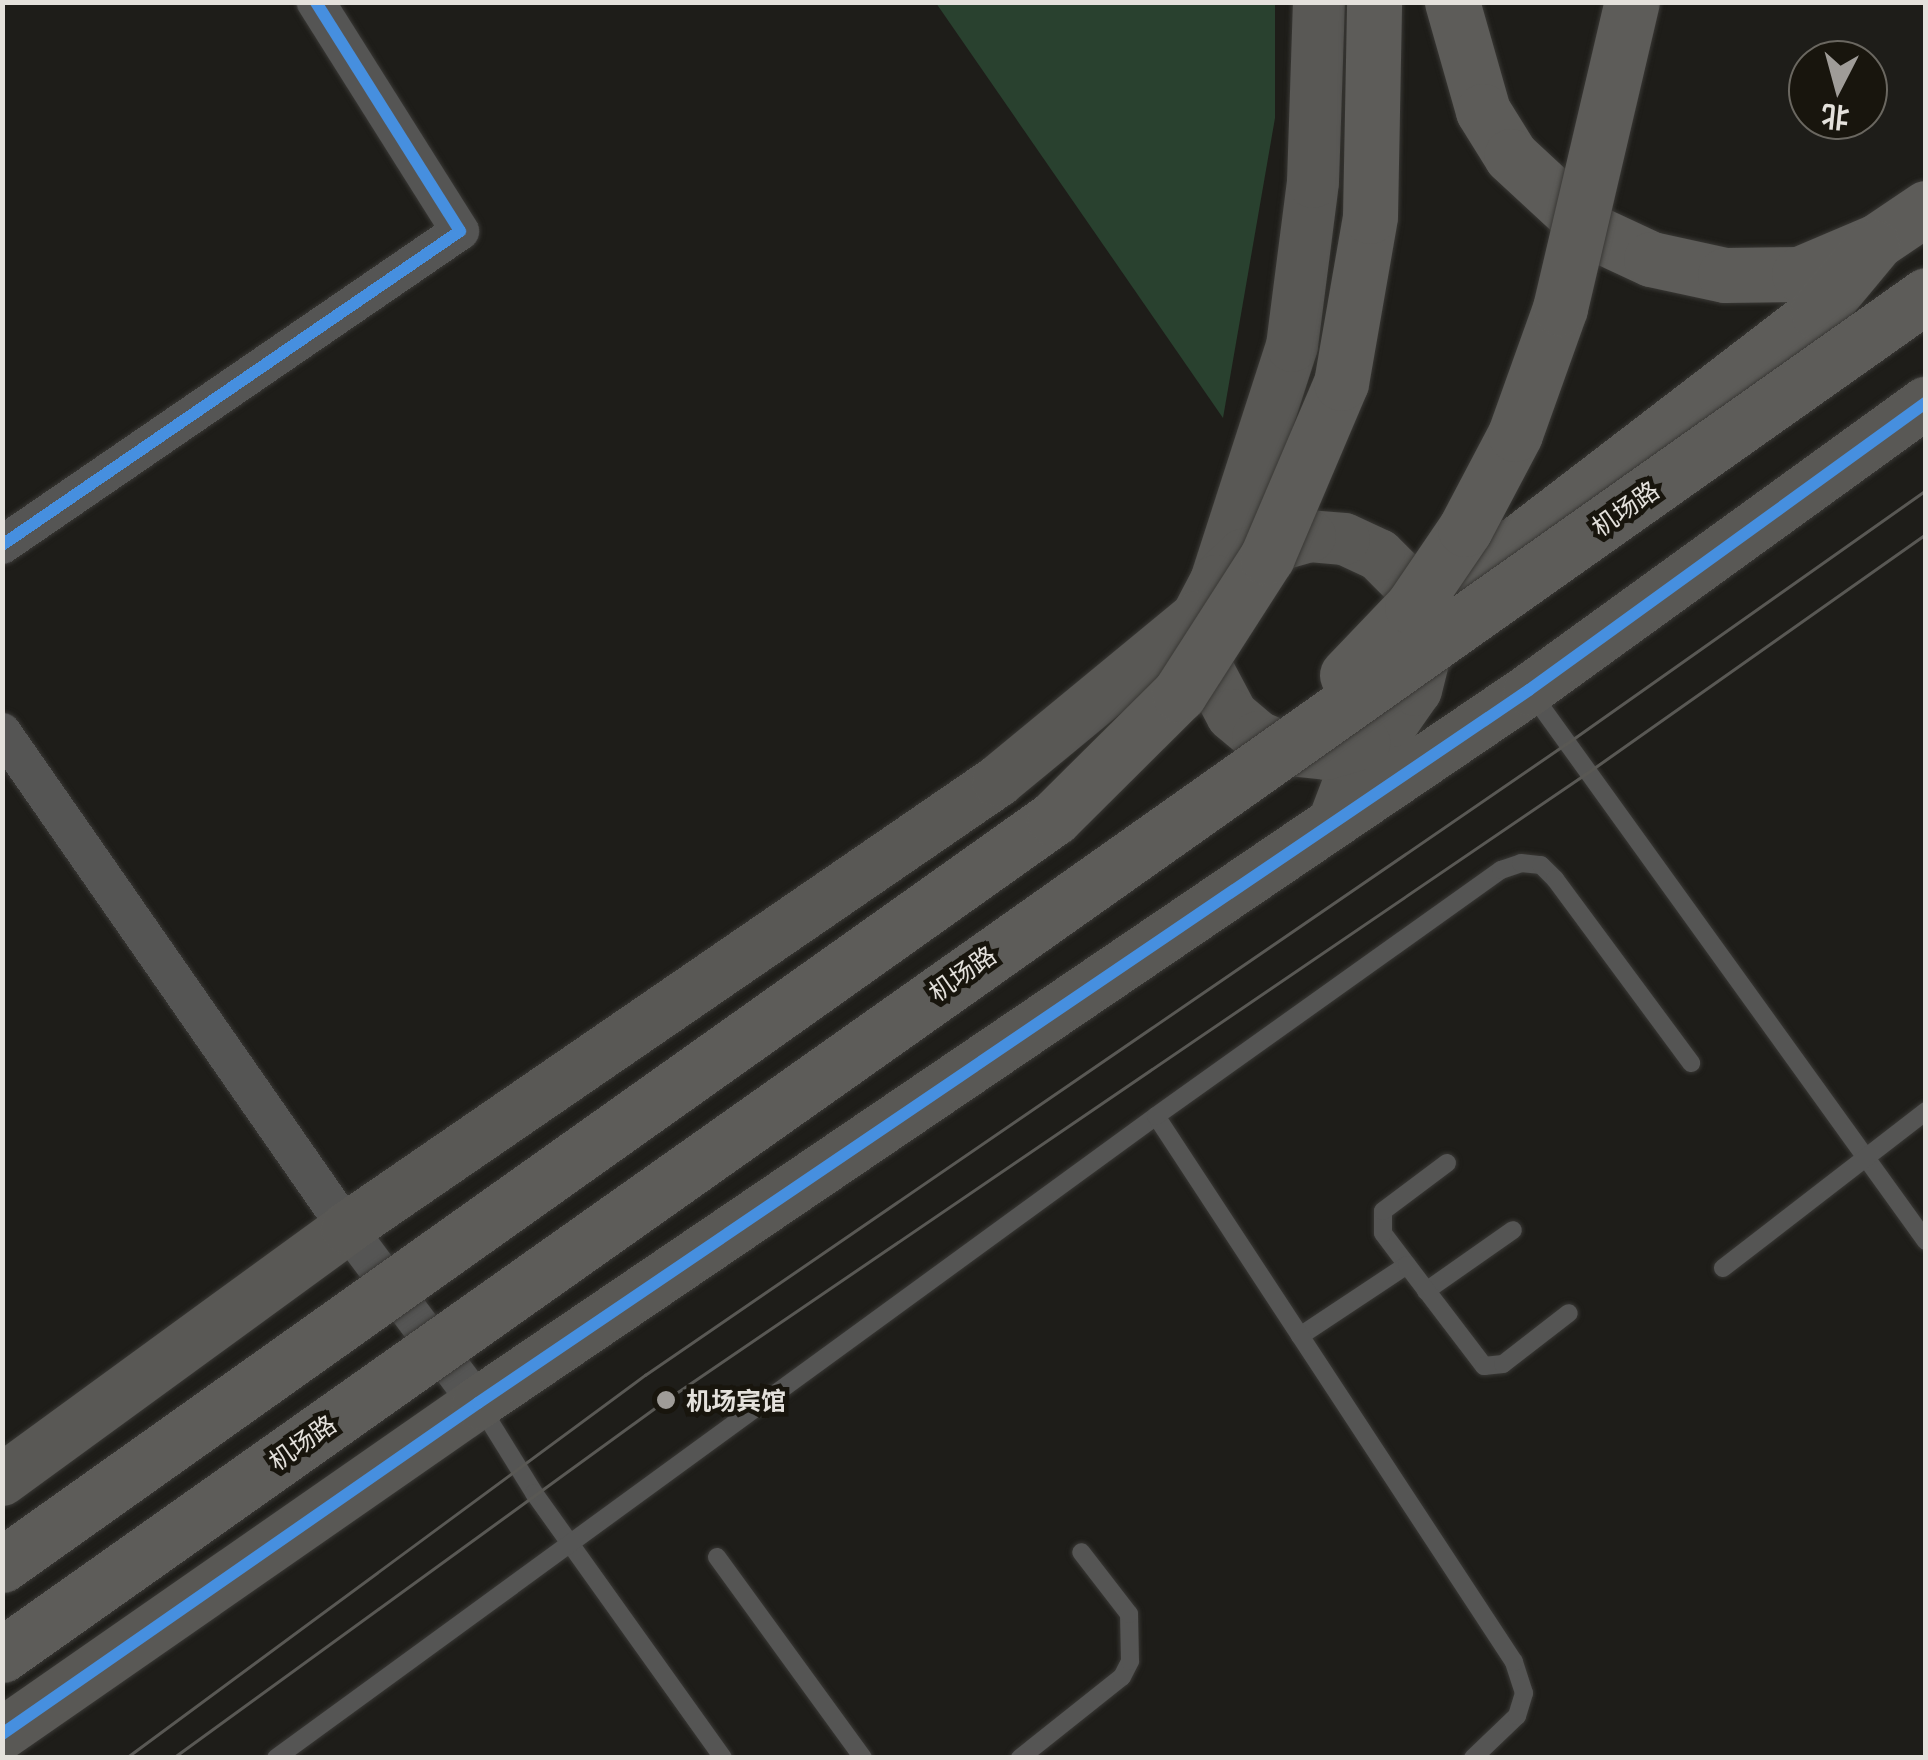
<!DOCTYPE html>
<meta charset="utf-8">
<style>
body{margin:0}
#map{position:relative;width:1928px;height:1760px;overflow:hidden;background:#1e1d19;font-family:Commissioner,"Noto Sans SC",sans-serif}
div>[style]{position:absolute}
.green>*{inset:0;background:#29412f}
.roads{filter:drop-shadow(0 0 2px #393835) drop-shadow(0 0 2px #393835)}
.lane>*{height:18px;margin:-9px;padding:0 9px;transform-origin:9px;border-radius:9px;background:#555554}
.street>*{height:38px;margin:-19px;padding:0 19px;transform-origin:19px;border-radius:19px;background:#555554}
.secondary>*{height:52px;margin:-26px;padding:0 26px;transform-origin:26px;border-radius:26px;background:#595855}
.highway>*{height:55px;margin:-27.5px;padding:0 27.5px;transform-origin:27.5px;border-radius:27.5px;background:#5d5c59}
.tram>*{height:2.5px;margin:-1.25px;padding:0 1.25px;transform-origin:1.25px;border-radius:1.25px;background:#595854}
.bridges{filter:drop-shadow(0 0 2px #393835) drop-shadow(0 0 2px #393835)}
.highway-bridge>*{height:55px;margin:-27.5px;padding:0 27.5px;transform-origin:27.5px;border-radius:27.5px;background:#5d5c59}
.cycleway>*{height:12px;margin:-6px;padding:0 6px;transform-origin:6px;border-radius:6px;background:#468fdf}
.dots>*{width:28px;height:28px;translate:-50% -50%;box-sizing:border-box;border:5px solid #18150d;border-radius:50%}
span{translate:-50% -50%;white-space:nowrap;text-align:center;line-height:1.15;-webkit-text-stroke:9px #18150d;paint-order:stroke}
.street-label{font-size:25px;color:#e4e1dc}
.poi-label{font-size:25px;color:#e4e1dc;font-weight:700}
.left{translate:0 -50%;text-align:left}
.frame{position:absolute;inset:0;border:5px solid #e4e1dc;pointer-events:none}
.north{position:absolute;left:1788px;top:40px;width:100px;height:100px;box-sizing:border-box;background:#18150d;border:2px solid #6a6760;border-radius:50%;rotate:186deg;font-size:28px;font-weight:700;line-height:40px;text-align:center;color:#e4e1dc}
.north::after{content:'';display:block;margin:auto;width:35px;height:45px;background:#9f9c98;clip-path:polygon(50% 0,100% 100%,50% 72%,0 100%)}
</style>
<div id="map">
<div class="green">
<div style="clip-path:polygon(936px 3px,1275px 3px,1275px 118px,1223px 418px)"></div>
</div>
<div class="roads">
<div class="lane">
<div style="left:1532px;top:694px;width:674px;rotate:54.24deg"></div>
<div style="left:1407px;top:1265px;width:40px;rotate:-127deg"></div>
<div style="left:1383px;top:1233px;width:22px;rotate:-90deg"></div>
<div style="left:1383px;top:1211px;width:80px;rotate:-36.9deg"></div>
<div style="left:1723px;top:1268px;width:257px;rotate:-37.7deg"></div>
<div style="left:1426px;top:1291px;width:106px;rotate:-35deg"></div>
<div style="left:1300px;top:1336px;width:128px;rotate:-33.6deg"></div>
<div style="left:1407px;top:1265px;width:127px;rotate:52.7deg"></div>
<div style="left:1484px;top:1366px;width:19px;rotate:-6deg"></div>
<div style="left:1503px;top:1364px;width:83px;rotate:-37.7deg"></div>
<div style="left:482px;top:1409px;width:99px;rotate:58.2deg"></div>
<div style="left:534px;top:1493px;width:325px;rotate:54.5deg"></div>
<div style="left:717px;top:1557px;width:248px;rotate:54deg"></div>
<div style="left:276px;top:1758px;width:1089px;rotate:-36.11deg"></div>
<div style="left:1020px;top:1758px;width:130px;rotate:-38.5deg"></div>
<div style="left:1122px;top:1677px;width:18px;rotate:-63deg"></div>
<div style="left:1130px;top:1661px;width:47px;rotate:-91.2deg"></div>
<div style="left:1129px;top:1614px;width:78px;rotate:-127.7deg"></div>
<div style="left:1473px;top:1758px;width:61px;rotate:-43.7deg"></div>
<div style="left:1517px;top:1716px;width:24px;rotate:-73deg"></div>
<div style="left:1524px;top:1693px;width:33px;rotate:-108deg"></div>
<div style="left:1514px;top:1662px;width:653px;rotate:-123.25deg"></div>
<div style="left:1156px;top:1116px;width:424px;rotate:-35.5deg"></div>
<div style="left:1501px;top:870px;width:21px;rotate:-19deg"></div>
<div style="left:1521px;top:863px;width:20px;rotate:6deg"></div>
<div style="left:1541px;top:865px;width:20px;rotate:45deg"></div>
<div style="left:1555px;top:879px;width:229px;rotate:53.5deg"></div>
</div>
<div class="street">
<div style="left:2px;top:545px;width:555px;rotate:-34.43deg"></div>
<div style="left:460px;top:231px;width:271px;rotate:-122.2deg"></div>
<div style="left:2px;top:732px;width:604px;rotate:55.18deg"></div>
<div style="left:347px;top:1228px;width:219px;rotate:53.2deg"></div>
</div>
<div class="secondary">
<div style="left:1216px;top:581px;width:247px;rotate:-72.1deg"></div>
<div style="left:1292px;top:346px;width:165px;rotate:-82.7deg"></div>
<div style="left:1313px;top:182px;width:180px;rotate:-88.1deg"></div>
<div style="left:1335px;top:819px;width:81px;rotate:-69.1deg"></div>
<div style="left:1364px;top:743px;width:37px;rotate:-36deg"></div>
<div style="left:1394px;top:721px;width:38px;rotate:-55deg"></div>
<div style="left:1416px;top:690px;width:37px;rotate:-76deg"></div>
<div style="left:1425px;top:654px;width:38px;rotate:-95deg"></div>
<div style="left:1422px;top:616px;width:38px;rotate:-115deg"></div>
<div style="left:1406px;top:582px;width:38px;rotate:-135deg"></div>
<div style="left:1379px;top:555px;width:38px;rotate:-155deg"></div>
<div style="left:1344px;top:539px;width:34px;rotate:-175deg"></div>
<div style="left:1310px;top:536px;width:70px;rotate:164.2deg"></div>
<div style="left:1243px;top:555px;width:37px;rotate:136deg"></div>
<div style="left:1216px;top:581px;width:41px;rotate:117.8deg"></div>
<div style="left:1197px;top:617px;width:34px;rotate:88deg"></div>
<div style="left:1198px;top:651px;width:72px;rotate:62deg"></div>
<div style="left:1232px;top:715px;width:34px;rotate:40deg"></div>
<div style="left:1258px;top:737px;width:34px;rotate:23deg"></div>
<div style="left:1289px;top:750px;width:38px;rotate:6deg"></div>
<div style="left:1327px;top:754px;width:39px;rotate:-17deg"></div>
<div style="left:2px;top:1480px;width:427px;rotate:-36.1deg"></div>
<div style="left:347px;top:1228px;width:790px;rotate:-34.47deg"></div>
<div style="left:998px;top:781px;width:258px;rotate:-39.5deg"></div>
<div style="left:2px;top:1734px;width:580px;rotate:-34.81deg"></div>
<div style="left:478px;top:1403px;width:1270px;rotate:-34.15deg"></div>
<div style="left:1529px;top:690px;width:490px;rotate:-35.9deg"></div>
</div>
<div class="highway">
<div style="left:1452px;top:2px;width:113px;rotate:74.1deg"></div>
<div style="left:1483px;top:111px;width:53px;rotate:58.1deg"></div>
<div style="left:1511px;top:156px;width:112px;rotate:42.8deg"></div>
<div style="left:1593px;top:232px;width:64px;rotate:25deg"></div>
<div style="left:1651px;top:259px;width:76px;rotate:12.2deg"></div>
<div style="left:1725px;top:275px;width:74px;rotate:-0.8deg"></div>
<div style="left:1799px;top:274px;width:85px;rotate:-22.9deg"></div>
<div style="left:1877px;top:241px;width:59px;rotate:-34deg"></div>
<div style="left:1422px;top:616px;width:499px;rotate:-37.5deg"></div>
<div style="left:1818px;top:312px;width:85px;rotate:-50.3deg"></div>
</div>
</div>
<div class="tram">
<div style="left:126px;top:1758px;width:645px;rotate:-36.43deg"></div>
<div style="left:645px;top:1375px;width:1116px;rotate:-34.42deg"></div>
<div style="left:1566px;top:744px;width:441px;rotate:-35.2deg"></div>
<div style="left:173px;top:1758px;width:609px;rotate:-35.99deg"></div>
<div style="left:666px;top:1400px;width:1114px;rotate:-34.25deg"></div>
<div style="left:1587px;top:773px;width:415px;rotate:-35.2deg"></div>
</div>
<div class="bridges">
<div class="highway-bridge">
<div style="left:1347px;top:675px;width:94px;rotate:-46.3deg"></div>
<div style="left:1412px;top:607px;width:94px;rotate:-55.8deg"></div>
<div style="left:1465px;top:529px;width:107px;rotate:-62.2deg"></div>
<div style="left:1515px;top:434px;width:134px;rotate:-70.3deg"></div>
<div style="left:1560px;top:308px;width:314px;rotate:-76.8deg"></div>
<div style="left:2px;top:1565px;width:1290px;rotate:-35.38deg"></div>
<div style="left:1054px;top:818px;width:176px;rotate:-44.8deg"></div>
<div style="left:1179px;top:694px;width:163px;rotate:-57.3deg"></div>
<div style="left:1267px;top:557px;width:189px;rotate:-67deg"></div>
<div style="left:1341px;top:383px;width:169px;rotate:-80.1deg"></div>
<div style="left:1370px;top:216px;width:214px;rotate:-88.9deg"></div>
<div style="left:2px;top:1655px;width:2356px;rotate:-35.25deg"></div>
</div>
</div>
<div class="cycleway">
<div style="left:2px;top:545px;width:555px;rotate:-34.43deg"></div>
<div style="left:460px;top:231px;width:271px;rotate:-122.2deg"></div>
<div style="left:2px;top:1734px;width:580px;rotate:-34.81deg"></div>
<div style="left:478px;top:1403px;width:1270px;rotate:-34.15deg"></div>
<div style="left:1529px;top:690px;width:490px;rotate:-35.9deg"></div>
</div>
<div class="dots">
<div style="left:666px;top:1400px;background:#9f9c98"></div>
</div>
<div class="street-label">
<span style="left:1625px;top:508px;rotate:-35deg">机场路</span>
<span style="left:962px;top:973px;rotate:-35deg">机场路</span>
<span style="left:302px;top:1442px;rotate:-35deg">机场路</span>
</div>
<div class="poi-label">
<span class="left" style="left:686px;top:1400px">机场宾馆</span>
</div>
<div class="frame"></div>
<div class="north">北</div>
</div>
